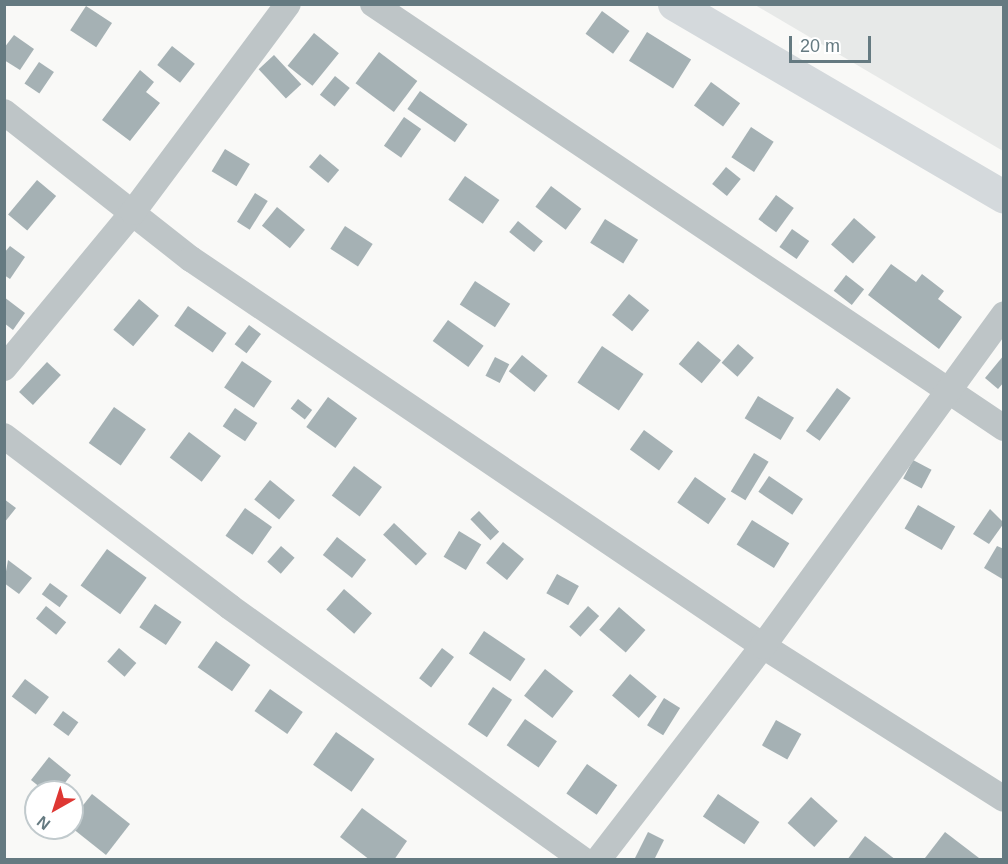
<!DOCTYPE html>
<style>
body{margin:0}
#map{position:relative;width:1008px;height:864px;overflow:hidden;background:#f9f9f7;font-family:Helvetica,sans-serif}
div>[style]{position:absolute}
.built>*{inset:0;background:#e7e9e8}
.building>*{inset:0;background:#a5b1b4;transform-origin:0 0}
.street>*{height:26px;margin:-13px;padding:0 13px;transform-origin:13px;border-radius:13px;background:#bec5c7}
.secondary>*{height:33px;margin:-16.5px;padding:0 16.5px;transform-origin:16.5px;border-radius:16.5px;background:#d4d9dc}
span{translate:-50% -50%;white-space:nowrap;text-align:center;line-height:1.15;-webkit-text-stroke:6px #fff;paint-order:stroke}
.frame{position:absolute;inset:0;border:6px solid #657a81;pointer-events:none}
.north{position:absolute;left:24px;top:780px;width:60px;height:60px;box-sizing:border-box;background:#fff;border:2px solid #c1cacd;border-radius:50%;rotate:219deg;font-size:16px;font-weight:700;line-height:24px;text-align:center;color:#657a81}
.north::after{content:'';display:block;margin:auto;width:21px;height:27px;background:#de3733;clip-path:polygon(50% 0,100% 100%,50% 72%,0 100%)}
.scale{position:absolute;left:789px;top:36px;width:82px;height:27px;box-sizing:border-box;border:3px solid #657a81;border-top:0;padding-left:8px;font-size:18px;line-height:21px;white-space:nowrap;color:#657a81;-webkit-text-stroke:4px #fff;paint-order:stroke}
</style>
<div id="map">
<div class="built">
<div style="clip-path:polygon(755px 5px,1003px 5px,1003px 151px)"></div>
</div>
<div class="building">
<div style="left:86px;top:6px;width:31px;height:29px;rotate:33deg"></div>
<div style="left:602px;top:11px;width:34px;height:28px;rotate:36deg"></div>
<div style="left:647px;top:32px;width:52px;height:34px;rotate:32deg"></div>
<div style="left:314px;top:33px;width:32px;height:42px;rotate:39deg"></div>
<div style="clip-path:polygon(14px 35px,34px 49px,20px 70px,4px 60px,4px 48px)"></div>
<div style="left:172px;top:46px;width:29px;height:24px;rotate:38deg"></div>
<div style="left:379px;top:52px;width:48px;height:39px;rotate:37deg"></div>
<div style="left:274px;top:55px;width:40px;height:21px;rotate:47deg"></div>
<div style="left:39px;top:62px;width:18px;height:26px;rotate:34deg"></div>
<div style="clip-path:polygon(140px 70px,154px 82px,146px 92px,160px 103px,130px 141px,102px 120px)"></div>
<div style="left:335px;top:76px;width:19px;height:24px;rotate:39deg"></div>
<div style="left:711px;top:82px;width:36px;height:29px;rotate:36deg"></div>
<div style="left:420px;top:91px;width:58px;height:22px;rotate:35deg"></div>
<div style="left:404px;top:117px;width:21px;height:35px;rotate:35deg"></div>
<div style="left:751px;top:127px;width:27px;height:36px;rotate:33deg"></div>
<div style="left:225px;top:149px;width:29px;height:26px;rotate:31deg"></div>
<div style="left:320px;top:154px;width:25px;height:17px;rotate:40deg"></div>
<div style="left:726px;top:167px;width:19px;height:22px;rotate:39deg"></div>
<div style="left:465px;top:176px;width:42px;height:29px;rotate:35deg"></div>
<div style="left:37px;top:180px;width:25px;height:45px;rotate:40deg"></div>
<div style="left:551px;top:186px;width:38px;height:26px;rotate:37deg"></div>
<div style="left:255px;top:193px;width:15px;height:34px;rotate:32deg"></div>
<div style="left:776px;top:195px;width:22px;height:30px;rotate:36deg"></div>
<div style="left:277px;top:207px;width:36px;height:24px;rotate:39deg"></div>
<div style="left:854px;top:218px;width:29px;height:35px;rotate:41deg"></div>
<div style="left:605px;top:219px;width:39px;height:28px;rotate:32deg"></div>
<div style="left:518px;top:221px;width:32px;height:14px;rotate:39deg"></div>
<div style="left:345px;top:226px;width:33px;height:27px;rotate:33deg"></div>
<div style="left:792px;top:229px;width:21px;height:22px;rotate:35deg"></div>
<div style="clip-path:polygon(10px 246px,25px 257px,10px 279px,4px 275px,4px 253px)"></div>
<div style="clip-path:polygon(891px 264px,916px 282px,922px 274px,944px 291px,938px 299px,962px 317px,939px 349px,868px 295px)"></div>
<div style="left:846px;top:275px;width:23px;height:20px;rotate:38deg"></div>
<div style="left:475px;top:281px;width:42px;height:28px;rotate:33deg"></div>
<div style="left:629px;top:294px;width:26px;height:27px;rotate:39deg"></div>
<div style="clip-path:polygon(4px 297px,25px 313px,13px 330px,4px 323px)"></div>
<div style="left:139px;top:299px;width:26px;height:40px;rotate:40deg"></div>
<div style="left:188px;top:306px;width:47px;height:24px;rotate:35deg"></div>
<div style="left:448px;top:320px;width:44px;height:26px;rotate:36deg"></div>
<div style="left:249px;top:325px;width:15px;height:24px;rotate:37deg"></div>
<div style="left:698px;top:341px;width:30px;height:30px;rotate:40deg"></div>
<div style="left:738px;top:344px;width:21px;height:25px;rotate:41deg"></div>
<div style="left:602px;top:346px;width:50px;height:44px;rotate:34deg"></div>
<div style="left:522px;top:355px;width:33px;height:21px;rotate:39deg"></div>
<div style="clip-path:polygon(1004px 355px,1004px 382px,998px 389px,985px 378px)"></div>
<div style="left:495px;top:357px;width:16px;height:21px;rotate:27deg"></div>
<div style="left:242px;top:361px;width:36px;height:32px;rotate:34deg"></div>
<div style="left:47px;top:362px;width:19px;height:41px;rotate:43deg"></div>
<div style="left:837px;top:388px;width:17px;height:53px;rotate:36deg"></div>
<div style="left:758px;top:396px;width:42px;height:26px;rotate:31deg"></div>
<div style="left:328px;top:397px;width:36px;height:37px;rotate:36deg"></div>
<div style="left:298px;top:399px;width:18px;height:12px;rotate:38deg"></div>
<div style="left:114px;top:407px;width:39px;height:44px;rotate:35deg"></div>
<div style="left:235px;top:408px;width:27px;height:22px;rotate:34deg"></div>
<div style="left:644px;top:430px;width:36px;height:24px;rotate:36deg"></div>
<div style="left:189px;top:432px;width:40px;height:32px;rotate:37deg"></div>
<div style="left:754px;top:453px;width:17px;height:45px;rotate:31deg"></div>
<div style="left:913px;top:460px;width:21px;height:21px;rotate:28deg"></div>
<div style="left:354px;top:466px;width:35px;height:37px;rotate:37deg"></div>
<div style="left:769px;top:476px;width:41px;height:19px;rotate:34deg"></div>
<div style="left:695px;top:477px;width:38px;height:31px;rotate:35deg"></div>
<div style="left:270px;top:480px;width:32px;height:25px;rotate:39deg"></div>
<div style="clip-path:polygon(4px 499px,16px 508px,4px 523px)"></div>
<div style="left:918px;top:505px;width:43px;height:27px;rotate:30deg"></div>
<div style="left:245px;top:508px;width:33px;height:34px;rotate:35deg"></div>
<div style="clip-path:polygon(990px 509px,1004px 523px,989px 544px,973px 534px)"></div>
<div style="left:479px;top:511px;width:29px;height:12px;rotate:46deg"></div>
<div style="left:752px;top:520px;width:44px;height:29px;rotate:32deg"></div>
<div style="left:394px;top:523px;width:45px;height:16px;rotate:43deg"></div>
<div style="left:459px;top:531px;width:26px;height:30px;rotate:31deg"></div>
<div style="left:337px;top:537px;width:37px;height:23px;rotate:38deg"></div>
<div style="left:503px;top:542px;width:27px;height:27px;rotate:39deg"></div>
<div style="left:281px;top:546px;width:18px;height:21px;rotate:41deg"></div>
<div style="clip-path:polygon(997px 546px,1004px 549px,1004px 580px,984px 568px)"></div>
<div style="left:107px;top:549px;width:49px;height:45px;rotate:36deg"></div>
<div style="clip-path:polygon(8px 560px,32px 578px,19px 594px,4px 583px)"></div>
<div style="left:557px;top:574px;width:25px;height:22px;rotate:29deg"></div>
<div style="left:50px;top:583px;width:22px;height:14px;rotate:36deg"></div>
<div style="left:344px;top:589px;width:37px;height:27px;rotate:41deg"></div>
<div style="left:155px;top:604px;width:32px;height:28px;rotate:34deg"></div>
<div style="left:46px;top:606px;width:26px;height:16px;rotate:39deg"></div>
<div style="left:588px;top:606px;width:15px;height:28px;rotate:42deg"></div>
<div style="left:619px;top:607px;width:35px;height:30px;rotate:41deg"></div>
<div style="left:484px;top:631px;width:50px;height:27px;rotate:34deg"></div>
<div style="left:216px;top:641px;width:42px;height:32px;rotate:35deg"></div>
<div style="left:119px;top:648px;width:23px;height:18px;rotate:41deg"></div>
<div style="left:442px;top:648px;width:15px;height:38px;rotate:37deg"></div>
<div style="left:545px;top:669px;width:36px;height:34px;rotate:38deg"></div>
<div style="left:630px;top:674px;width:35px;height:28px;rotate:40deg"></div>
<div style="left:25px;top:679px;width:30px;height:22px;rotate:37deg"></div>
<div style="left:493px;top:687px;width:23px;height:45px;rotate:34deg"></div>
<div style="left:270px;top:689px;width:40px;height:27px;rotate:35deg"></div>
<div style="left:664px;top:698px;width:19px;height:32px;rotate:32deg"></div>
<div style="left:63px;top:711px;width:19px;height:17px;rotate:36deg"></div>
<div style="left:525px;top:719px;width:39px;height:32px;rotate:35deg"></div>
<div style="left:776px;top:720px;width:29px;height:29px;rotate:29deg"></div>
<div style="left:336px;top:732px;width:47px;height:40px;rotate:35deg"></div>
<div style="clip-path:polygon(49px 757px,71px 775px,58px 792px,46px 792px,31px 780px)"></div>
<div style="left:587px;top:764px;width:37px;height:36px;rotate:35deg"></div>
<div style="clip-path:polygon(92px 794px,130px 824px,106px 855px,72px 828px,72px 819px)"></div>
<div style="left:718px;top:794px;width:50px;height:27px;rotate:34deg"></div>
<div style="left:811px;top:797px;width:36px;height:35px;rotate:42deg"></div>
<div style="clip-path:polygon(362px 808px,407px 841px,394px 860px,370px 860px,340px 837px)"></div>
<div style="clip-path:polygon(648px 832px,664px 840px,654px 860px,634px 860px)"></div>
<div style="clip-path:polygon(945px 832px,979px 858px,978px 860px,925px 858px)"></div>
<div style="clip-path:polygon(865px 836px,896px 860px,847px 860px)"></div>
</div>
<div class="street">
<div style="left:373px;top:4px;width:760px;rotate:33.9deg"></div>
<div style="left:4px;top:112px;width:238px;rotate:38.2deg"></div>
<div style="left:191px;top:259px;width:691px;rotate:34.08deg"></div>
<div style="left:763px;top:646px;width:285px;rotate:32.4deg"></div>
<div style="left:4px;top:368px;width:202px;rotate:-50.4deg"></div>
<div style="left:133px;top:212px;width:259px;rotate:-53.3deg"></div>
<div style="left:4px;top:436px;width:283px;rotate:37.1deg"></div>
<div style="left:230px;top:607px;width:435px;rotate:35.6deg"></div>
<div style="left:598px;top:860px;width:270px;rotate:-52.4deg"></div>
<div style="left:763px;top:646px;width:410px;rotate:-54deg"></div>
</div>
<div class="secondary">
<div style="left:674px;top:4px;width:382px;rotate:30.3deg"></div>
</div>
<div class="frame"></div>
<div class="north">N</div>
<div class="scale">20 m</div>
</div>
